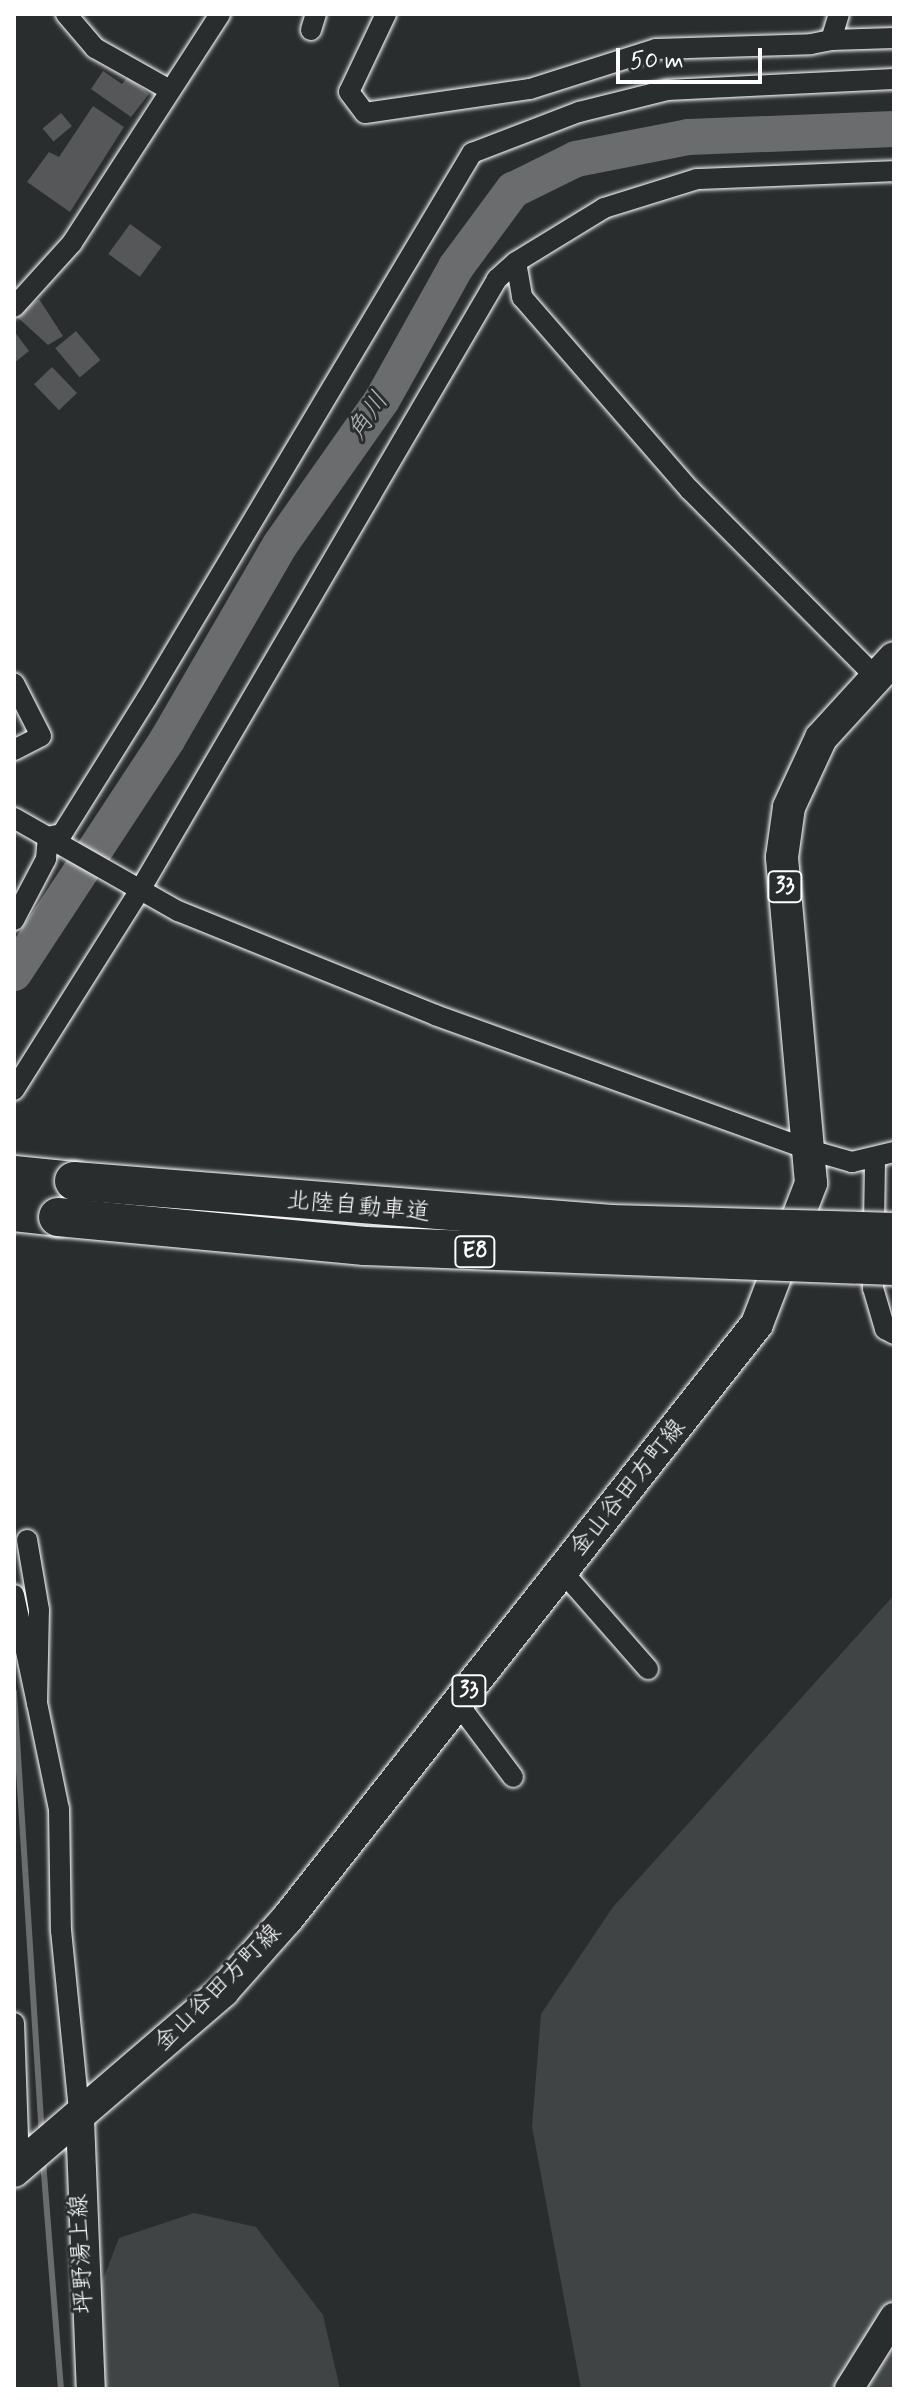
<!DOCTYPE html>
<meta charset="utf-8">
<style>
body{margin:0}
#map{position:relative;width:908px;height:2403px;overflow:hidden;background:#2a2d2e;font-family:Mynerve,"Klee One",sans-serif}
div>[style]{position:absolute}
.green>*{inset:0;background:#414445}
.stream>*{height:6px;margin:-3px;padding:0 3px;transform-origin:3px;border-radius:3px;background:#6a6c6d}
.river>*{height:36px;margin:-18px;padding:0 18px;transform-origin:18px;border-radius:18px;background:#6a6c6d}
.building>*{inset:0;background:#555758;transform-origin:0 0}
.roads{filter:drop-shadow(0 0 2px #fff) drop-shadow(0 0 2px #fff)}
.street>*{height:20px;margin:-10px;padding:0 10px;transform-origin:10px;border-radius:10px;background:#2a2d2e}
.secondary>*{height:28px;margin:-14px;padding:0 14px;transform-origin:14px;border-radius:14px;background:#2a2d2e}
.primary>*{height:32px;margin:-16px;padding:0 16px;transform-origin:16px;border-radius:16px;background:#2a2d2e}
.highway>*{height:38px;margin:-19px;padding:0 19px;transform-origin:19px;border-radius:19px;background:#2a2d2e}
.bridges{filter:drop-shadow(0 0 2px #fff) drop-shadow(0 0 2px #fff)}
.highway-bridge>*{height:38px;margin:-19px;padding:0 19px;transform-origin:19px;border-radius:19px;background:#2a2d2e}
span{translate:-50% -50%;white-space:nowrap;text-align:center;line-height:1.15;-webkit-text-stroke:6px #2a2d2e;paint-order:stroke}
.shield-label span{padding:2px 6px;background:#2a2d2e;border:2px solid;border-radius:6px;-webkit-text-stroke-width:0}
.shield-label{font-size:22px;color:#fff;font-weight:700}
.street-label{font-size:24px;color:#fff}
.water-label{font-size:26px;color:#b4b6b6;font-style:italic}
.frame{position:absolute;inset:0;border:16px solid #fff;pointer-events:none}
.scale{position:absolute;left:616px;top:48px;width:146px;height:36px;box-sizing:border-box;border:4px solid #fff;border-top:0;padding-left:10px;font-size:24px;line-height:28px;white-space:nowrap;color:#fff;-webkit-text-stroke:6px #2a2d2e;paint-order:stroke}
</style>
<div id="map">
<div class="green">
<div style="clip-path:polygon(894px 1595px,894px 2389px,581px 2389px,532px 2127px,541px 2014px,613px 1907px)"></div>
<div style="clip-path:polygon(194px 2213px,256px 2227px,323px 2315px,340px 2389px,93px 2389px,85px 2326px,119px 2238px)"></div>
</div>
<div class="stream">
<div style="left:14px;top:1692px;width:443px;rotate:86.4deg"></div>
<div style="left:43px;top:2161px;width:229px;rotate:85.5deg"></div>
</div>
<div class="river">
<div style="left:14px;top:973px;width:279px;rotate:-56.7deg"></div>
<div style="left:167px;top:740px;width:225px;rotate:-59.9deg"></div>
<div style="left:280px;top:545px;width:177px;rotate:-54.9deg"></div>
<div style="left:382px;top:400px;width:152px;rotate:-60.9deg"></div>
<div style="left:456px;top:267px;width:96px;rotate:-53.5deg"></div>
<div style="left:513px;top:190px;width:70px;rotate:-26.2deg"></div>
<div style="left:576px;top:159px;width:114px;rotate:-11.1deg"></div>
<div style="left:688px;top:137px;width:206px;rotate:-2.2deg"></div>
</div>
<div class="building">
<div style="clip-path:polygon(103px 71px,122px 84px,128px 77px,149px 94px,131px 117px,91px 89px)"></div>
<div style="clip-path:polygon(93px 106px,124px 127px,70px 212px,27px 182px,49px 152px,59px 157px)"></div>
<div style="left:61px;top:113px;width:17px;height:24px;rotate:50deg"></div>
<div style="left:130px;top:224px;width:39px;height:37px;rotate:36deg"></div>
<div style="clip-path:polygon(39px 299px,63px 336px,48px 345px,15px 315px)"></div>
<div style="clip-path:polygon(14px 331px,29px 351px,14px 363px)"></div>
<div style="left:76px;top:331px;width:38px;height:27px;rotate:50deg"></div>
<div style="left:52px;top:367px;width:36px;height:25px;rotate:46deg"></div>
</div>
<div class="roads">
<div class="street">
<div style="left:66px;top:14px;width:45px;rotate:49.5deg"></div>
<div style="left:95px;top:48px;width:84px;rotate:29.3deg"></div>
<div style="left:386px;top:14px;width:86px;rotate:115.4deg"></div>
<div style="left:349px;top:92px;width:26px;rotate:53deg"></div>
<div style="left:365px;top:113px;width:167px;rotate:-8.3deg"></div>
<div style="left:530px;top:89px;width:132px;rotate:-17.6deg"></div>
<div style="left:656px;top:49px;width:155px;rotate:-1.8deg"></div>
<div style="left:811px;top:44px;width:20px;rotate:-11deg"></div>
<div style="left:831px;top:40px;width:27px;rotate:-73deg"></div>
<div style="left:311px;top:30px;width:17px;rotate:-73deg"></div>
<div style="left:831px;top:40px;width:63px;rotate:-1.8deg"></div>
<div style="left:516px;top:262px;width:103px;rotate:-31.5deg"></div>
<div style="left:604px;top:208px;width:97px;rotate:-17.3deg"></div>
<div style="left:697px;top:179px;width:197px;rotate:-2.3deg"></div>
<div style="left:14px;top:307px;width:86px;rotate:-47.8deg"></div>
<div style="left:72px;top:243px;width:273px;rotate:-57.1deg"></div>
<div style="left:14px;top:750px;width:30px;rotate:-27deg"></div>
<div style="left:41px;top:736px;width:59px;rotate:-117deg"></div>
<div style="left:14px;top:818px;width:189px;rotate:29.6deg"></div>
<div style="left:178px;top:911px;width:277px;rotate:22deg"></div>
<div style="left:435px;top:1015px;width:399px;rotate:19.8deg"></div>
<div style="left:810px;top:1150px;width:44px;rotate:15.9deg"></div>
<div style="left:852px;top:1162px;width:43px;rotate:-13.4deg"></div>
<div style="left:14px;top:920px;width:69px;rotate:-62.3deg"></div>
<div style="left:46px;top:859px;width:22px;rotate:-85deg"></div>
<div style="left:48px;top:837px;width:14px;rotate:-12deg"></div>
<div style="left:62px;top:834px;width:160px;rotate:-58deg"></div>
<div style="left:147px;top:698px;width:635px;rotate:-59.19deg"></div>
<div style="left:472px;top:153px;width:115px;rotate:-21deg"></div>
<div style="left:579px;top:112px;width:91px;rotate:-14deg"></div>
<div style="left:667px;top:90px;width:227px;rotate:-2.8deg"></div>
<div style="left:14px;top:1090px;width:236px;rotate:-57.8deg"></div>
<div style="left:140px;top:890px;width:708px;rotate:-59.7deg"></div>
<div style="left:497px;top:279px;width:25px;rotate:-42deg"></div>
<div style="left:516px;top:262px;width:36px;rotate:80deg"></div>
<div style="left:522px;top:297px;width:256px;rotate:49deg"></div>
<div style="left:690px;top:490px;width:262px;rotate:45.2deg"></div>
<div style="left:875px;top:1161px;width:127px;rotate:90.9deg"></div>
<div style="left:873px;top:1288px;width:43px;rotate:73.7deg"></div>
<div style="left:885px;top:1329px;width:10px;rotate:29deg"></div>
<div style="left:561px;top:1570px;width:132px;rotate:48.7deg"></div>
<div style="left:14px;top:1595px;width:110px;rotate:78deg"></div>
<div style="left:37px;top:1703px;width:93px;rotate:-88.8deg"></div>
<div style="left:39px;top:1610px;width:71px;rotate:-99.7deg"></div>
<div style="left:37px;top:1703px;width:108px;rotate:78.3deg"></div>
<div style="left:59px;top:1809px;width:121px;rotate:89.1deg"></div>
<div style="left:61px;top:1930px;width:191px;rotate:84.3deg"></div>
<div style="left:459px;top:1705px;width:90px;rotate:53.1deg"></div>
<div style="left:14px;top:2023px;width:144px;rotate:88deg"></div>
</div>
<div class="secondary">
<div style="left:80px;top:2120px;width:269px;rotate:87.7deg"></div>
<div style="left:849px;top:2389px;width:85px;rotate:-58deg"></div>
</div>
<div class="primary">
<div style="left:14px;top:2171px;width:276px;rotate:-40.7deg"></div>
<div style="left:223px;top:1991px;width:96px;rotate:-48.4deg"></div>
<div style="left:287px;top:1919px;width:758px;rotate:-51.69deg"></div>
<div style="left:757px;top:1324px;width:151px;rotate:-69deg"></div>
<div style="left:811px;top:1183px;width:327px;rotate:-95.1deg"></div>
<div style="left:782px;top:857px;width:50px;rotate:-82deg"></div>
<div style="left:789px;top:807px;width:76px;rotate:-65.1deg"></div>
<div style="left:821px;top:738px;width:108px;rotate:-47.6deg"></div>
</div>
<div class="highway">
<div style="left:14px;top:1175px;width:60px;rotate:5.7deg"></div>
<div style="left:14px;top:1212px;width:44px;rotate:6.5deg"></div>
</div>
</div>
<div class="bridges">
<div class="highway-bridge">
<div style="left:74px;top:1181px;width:539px;rotate:4.58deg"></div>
<div style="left:611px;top:1224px;width:283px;rotate:1.6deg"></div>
<div style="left:58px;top:1217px;width:308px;rotate:5.4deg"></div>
<div style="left:365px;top:1246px;width:529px;rotate:2.17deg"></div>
</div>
</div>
<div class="shield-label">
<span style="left:785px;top:887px">33</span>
<span style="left:475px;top:1252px">E8</span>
<span style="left:469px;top:1691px">33</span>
</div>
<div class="street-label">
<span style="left:358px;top:1207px;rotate:5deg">北陸自動車道</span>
<span style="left:628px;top:1488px;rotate:-51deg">金山谷田方町線</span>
<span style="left:218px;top:1988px;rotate:-45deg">金山谷田方町線</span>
<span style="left:82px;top:2254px;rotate:-93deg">坪野湯上線</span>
</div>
<div class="water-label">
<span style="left:369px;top:417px;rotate:-56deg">角川</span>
</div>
<div class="frame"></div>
<div class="scale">50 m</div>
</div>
